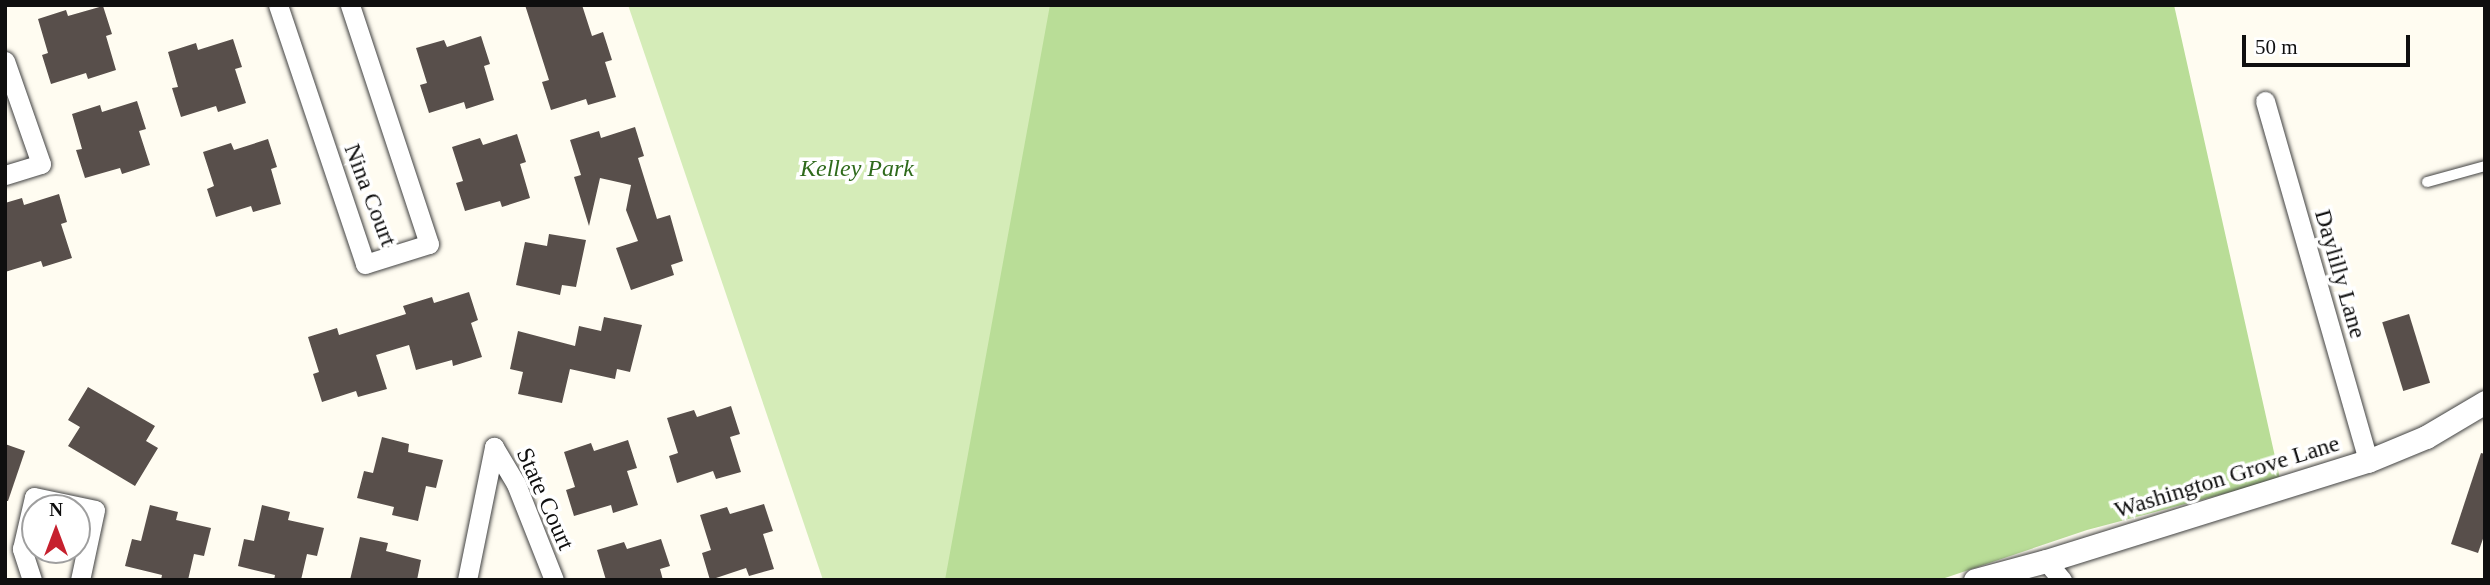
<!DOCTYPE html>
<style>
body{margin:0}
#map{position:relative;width:2490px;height:585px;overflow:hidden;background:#fffcf1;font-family:"Times New Roman",serif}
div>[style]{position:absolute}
.green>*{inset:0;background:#d5ecb8}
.forest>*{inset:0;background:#b9dd97}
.building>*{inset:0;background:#584f4b;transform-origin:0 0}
.roads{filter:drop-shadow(0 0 2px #424242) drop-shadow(0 0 2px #424242)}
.service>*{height:10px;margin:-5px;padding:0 5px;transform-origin:5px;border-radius:5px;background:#fff}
.minor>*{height:19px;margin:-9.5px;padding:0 9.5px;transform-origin:9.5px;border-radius:9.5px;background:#fff}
.tertiary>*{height:23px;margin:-11.5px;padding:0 11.5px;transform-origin:11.5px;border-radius:11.5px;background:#fff}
span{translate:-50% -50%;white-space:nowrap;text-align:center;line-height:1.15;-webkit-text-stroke:7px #fff;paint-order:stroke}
.park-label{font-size:24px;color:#2f6a1c;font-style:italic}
.street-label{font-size:24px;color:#0f0f0f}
.frame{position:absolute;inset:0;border:7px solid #0f0f0f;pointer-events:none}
.north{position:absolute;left:21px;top:494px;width:70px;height:70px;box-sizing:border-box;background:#fff;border:2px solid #9f9f9f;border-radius:50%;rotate:0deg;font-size:19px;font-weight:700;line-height:28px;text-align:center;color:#0f0f0f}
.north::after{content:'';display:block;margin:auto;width:24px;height:32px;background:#c6202e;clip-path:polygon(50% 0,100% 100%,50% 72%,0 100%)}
.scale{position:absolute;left:2242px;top:35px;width:168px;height:32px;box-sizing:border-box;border:4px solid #0f0f0f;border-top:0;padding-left:9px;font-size:21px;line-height:24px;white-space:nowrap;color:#0f0f0f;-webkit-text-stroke:5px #fff;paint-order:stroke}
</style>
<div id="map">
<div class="green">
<div style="clip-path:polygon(628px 5px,1055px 5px,947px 580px,823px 580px)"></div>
</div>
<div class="forest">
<div style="clip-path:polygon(1050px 5px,2174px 5px,2280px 479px,2087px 530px,1939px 580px,945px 580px)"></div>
</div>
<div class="building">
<div style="clip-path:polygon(525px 5px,582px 5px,592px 36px,603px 32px,612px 60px,605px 62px,616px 97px,588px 105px,586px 99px,551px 110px,542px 82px,549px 80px)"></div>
<div style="clip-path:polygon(103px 6px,112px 34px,106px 36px,116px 70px,88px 79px,86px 73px,51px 84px,42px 55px,48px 53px,38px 19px,66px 10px,68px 16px)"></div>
<div style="clip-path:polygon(481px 36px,490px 64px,484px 66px,494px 100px,466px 109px,464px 102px,429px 113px,420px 85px,427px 83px,416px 48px,444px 40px,447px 47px)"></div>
<div style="clip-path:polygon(233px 39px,242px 67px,235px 69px,246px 103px,218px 112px,216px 106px,181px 117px,172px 88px,178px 87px,168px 52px,196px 43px,198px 50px)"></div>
<div style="clip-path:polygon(137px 101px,146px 129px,139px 131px,150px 165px,122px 174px,120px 168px,85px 178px,76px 150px,82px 149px,72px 114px,100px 105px,102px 112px)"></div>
<div style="clip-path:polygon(635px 127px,644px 156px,638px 158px,657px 219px,670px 215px,683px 261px,671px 265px,674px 275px,631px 290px,616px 248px,638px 241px,626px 210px,631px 185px,600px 178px,589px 226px,574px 177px,581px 175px,570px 140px,599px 131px,601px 138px)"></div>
<div style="clip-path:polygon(517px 134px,526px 162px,520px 164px,530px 198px,502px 207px,500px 201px,465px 211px,456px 183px,463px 181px,452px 147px,480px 138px,483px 145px)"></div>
<div style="clip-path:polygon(268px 139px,277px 167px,271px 169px,281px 204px,253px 212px,251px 206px,216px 217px,207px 189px,214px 186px,203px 152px,231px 143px,234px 150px)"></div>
<div style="clip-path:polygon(59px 194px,67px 222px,61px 224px,72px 258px,43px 267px,41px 261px,5px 272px,5px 203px,22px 198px,24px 205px)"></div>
<div style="clip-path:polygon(549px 234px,586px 240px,576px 287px,562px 285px,560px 295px,516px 285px,525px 242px,547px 246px)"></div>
<div style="clip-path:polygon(469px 292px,478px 320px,471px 323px,482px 357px,453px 366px,452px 360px,416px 370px,409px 345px,376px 355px,387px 389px,358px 397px,356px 391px,322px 402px,313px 374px,319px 372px,308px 337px,337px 328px,339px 335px,406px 314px,403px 306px,432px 297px,434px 303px)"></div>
<div style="left:2409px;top:314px;width:72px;height:28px;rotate:73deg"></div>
<div style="clip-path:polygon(604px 317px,642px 325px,630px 372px,617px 369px,615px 379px,570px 369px,562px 403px,518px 394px,523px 372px,510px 369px,518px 331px,575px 346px,579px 326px,601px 331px)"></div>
<div style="clip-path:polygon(88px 387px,155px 426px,146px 441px,158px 448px,135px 486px,68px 446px,80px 427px,68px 420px)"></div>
<div style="clip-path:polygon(731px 406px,740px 434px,730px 437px,741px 472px,716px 479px,713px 471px,677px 483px,669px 456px,678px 453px,667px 418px,694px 410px,697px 417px)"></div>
<div style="clip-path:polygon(382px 437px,409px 444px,408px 452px,443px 460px,436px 488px,426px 486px,418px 521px,392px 515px,394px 507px,357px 498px,364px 471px,373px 473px)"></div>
<div style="clip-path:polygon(628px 440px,637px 468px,627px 471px,638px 505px,613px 513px,611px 505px,574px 516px,566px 490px,575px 487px,564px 452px,591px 443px,594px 451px)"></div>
<div style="clip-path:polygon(5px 444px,25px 451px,8px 501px,5px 501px)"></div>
<div style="clip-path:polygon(2481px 453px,2485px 454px,2485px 533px,2478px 553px,2451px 544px)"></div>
<div style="clip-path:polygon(764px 504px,773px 531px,763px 534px,774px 569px,749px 576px,746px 568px,710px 580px,702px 553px,711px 550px,700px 515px,727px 507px,730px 514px)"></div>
<div style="clip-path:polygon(150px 505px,178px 512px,176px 520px,211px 528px,204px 556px,194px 554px,188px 580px,161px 580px,162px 575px,125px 566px,132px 539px,141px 541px)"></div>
<div style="clip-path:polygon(262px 505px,290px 512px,288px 520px,324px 528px,317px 556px,307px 554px,301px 580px,274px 580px,275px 575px,238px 566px,244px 539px,254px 541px)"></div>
<div style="clip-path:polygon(360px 537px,388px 543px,386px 551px,421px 560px,417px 580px,350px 580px)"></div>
<div style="clip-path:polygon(661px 539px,670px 566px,660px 569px,663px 580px,606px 580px,597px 550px,624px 542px,627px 549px)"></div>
</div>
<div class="roads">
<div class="service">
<div style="left:2427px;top:182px;width:60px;rotate:-15.4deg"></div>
</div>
<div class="minor">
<div style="left:278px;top:5px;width:273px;rotate:71.4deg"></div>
<div style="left:365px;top:264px;width:67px;rotate:-17.4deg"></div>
<div style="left:429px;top:244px;width:252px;rotate:-108.3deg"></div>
<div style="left:5px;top:61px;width:109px;rotate:70.7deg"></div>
<div style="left:41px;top:164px;width:38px;rotate:163deg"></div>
<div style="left:2265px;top:101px;width:374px;rotate:74deg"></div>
<div style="left:494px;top:447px;width:43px;rotate:59.3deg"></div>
<div style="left:516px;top:484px;width:103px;rotate:68.4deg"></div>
<div style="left:2046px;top:561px;width:25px;rotate:50deg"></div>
<div style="left:32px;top:580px;width:33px;rotate:-108deg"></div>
<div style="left:22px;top:549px;width:53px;rotate:-77deg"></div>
<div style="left:34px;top:497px;width:62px;rotate:12deg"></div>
<div style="left:95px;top:510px;width:72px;rotate:102.1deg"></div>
<div style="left:467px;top:580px;width:136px;rotate:-78.5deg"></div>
</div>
<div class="tertiary">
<div style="left:1975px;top:580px;width:73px;rotate:-15deg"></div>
<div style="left:2046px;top:561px;width:337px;rotate:-17.3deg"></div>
<div style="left:2368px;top:461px;width:63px;rotate:-22.5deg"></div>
<div style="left:2426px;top:437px;width:69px;rotate:-30.7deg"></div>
</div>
</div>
<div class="park-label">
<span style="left:857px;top:169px">Kelley Park</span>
</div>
<div class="street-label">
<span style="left:370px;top:195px;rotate:69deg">Nina Court</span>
<span style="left:2340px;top:274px;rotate:74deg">Daylilly Lane</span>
<span style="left:2227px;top:477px;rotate:-17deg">Washington Grove Lane</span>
<span style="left:545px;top:499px;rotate:66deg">State Court</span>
</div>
<div class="frame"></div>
<div class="north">N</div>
<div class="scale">50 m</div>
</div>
